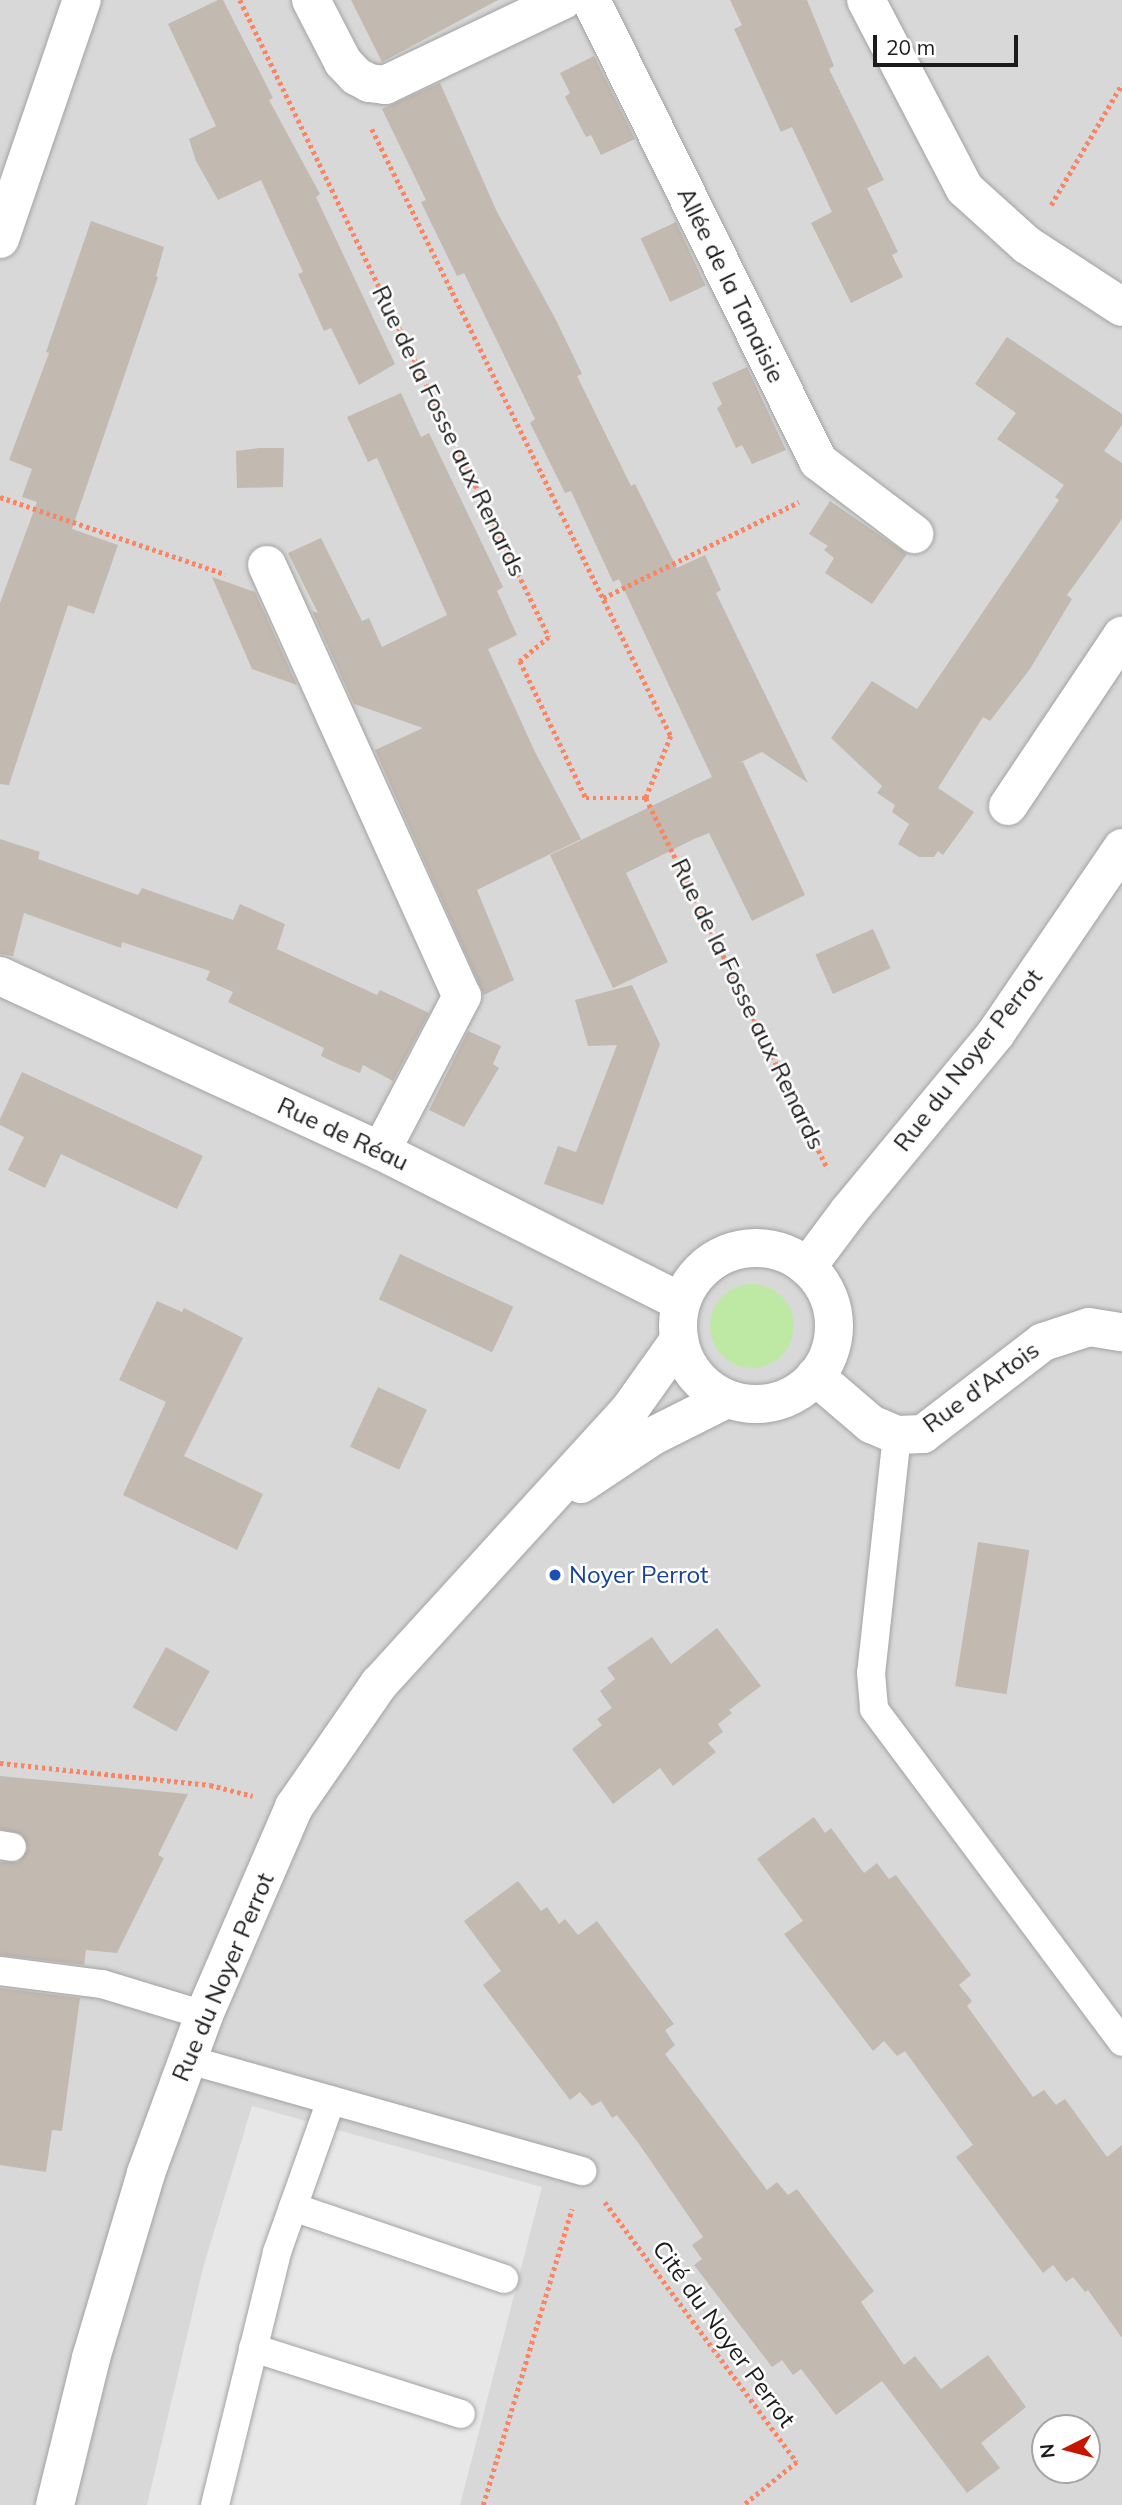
<!DOCTYPE html>
<meta charset="utf-8">
<style>
body{margin:0}
#map{position:relative;width:1122px;height:2505px;overflow:hidden;background:#edeae0;font-family:Mulish,sans-serif}
div>[style]{position:absolute}
.residential>*{inset:0;background:#d9d8d8}
.grass>*{inset:0;background:#bee9a4}
.round{border-radius:50%}
.parking>*{inset:0;background:#e7e7e7}
.building>*{inset:0;background:#c2b9b0;transform-origin:0 0}
.path>*{height:4.5px;margin-top:-2.25px;transform-origin:0;background:repeating-linear-gradient(90deg,#fb8463 0 3.5px,transparent 0 7px)}
.roads{filter:drop-shadow(0 0 2px #a2a2a2) drop-shadow(0 0 2px #a2a2a2)}
.service>*{height:28px;margin:-14px;padding:0 14px;transform-origin:14px;border-radius:14px;background:#fff}
.minor>*{height:38px;margin:-19px;padding:0 19px;transform-origin:19px;border-radius:19px;background:#fff}
.minor>.ring{margin:-19px;padding:0;box-sizing:content-box;background:none;border:38px solid #fff;border-radius:50%}
.dots>*{width:19px;height:19px;translate:-50% -50%;box-sizing:border-box;border:4px solid #fff;border-radius:50%}
span{translate:-50% -50%;white-space:nowrap;text-align:center;line-height:1.15;-webkit-text-stroke:5px #fff;paint-order:stroke}
.street-label{font-size:24px;color:#1b1b1b}
.transit-label{font-size:24px;color:#164399}
.left{translate:0 -50%;text-align:left}
.north{position:absolute;left:1031px;top:2414px;width:70px;height:70px;box-sizing:border-box;background:#fff;border:2px solid #a4a4a4;border-radius:50%;rotate:264deg;font-size:19px;font-weight:700;line-height:28px;text-align:center;color:#1b1b1b}
.north::after{content:'';display:block;margin:auto;width:24px;height:32px;background:#c61600;clip-path:polygon(50% 0,100% 100%,50% 72%,0 100%)}
.scale{position:absolute;left:873px;top:35px;width:145px;height:32px;box-sizing:border-box;border:4px solid #1b1b1b;border-top:0;padding-left:9px;font-size:21px;line-height:24px;white-space:nowrap;color:#1b1b1b;-webkit-text-stroke:5px #fff;paint-order:stroke}
</style>
<div id="map">
<div class="residential">
<div style="clip-path:polygon(evenodd,0 0,1122px 0,1122px 2505px,0 2505px,0 0,1045px 2428px,1087px 2428px,1087px 2470px,1045px 2470px,1045px 2428px)"></div>
</div>
<div class="grass">
<div class="round" style="left:710px;top:1284px;width:84px;height:84px"></div>
</div>
<div class="parking">
<div style="clip-path:polygon(252px 2106px,542px 2187px,460px 2505px,147px 2505px,203px 2268px)"></div>
</div>
<div class="building">
<div style="clip-path:polygon(218px 0,223px 0,273px 98px,269px 100px,320px 194px,316px 197px,395px 364px,359px 385px,331px 328px,324px 331px,298px 274px,303px 272px,261px 180px,218px 200px,196px 161px,189px 139px,216px 126px,168px 24px)"></div>
<div style="clip-path:polygon(351px 0,498px 0,382px 62px)"></div>
<div style="clip-path:polygon(730px 0,807px 0,834px 66px,829px 69px,884px 180px,867px 188px,898px 252px,892px 255px,903px 277px,851px 303px,811px 223px,832px 212px,792px 127px,781px 132px,734px 29px,742px 25px)"></div>
<div style="clip-path:polygon(594px 56px,635px 139px,601px 155px,591px 135px,586px 137px,565px 97px,570px 93px,560px 73px)"></div>
<div style="clip-path:polygon(440px 83px,497px 212px,555px 318px,582px 374px,577px 376px,631px 486px,635px 484px,677px 568px,705px 555px,721px 590px,716px 593px,808px 783px,762px 752px,739px 763px,743px 762px,805px 895px,752px 921px,709px 833px,694px 839px,626px 873px,668px 962px,613px 988px,550px 855px,712px 777px,619px 579px,613px 582px,571px 491px,565px 493px,530px 423px,535px 419px,464px 273px,457px 276px,421px 202px,426px 200px,382px 109px)"></div>
<div style="clip-path:polygon(91px 221px,164px 247px,156px 276px,158px 277px,72px 529px,118px 545px,94px 614px,68px 605px,9px 785px,0 784px,0 603px,37px 502px,22px 497px,32px 469px,9px 460px,49px 353px,46px 352px)"></div>
<div style="left:676px;top:222px;width:70px;height:39px;rotate:65deg"></div>
<div style="clip-path:polygon(1007px 337px,1122px 414px,1122px 425px,1104px 451px,1122px 463px,1122px 519px,1067px 595px,1072px 599px,1030px 669px,990px 721px,983px 717px,938px 788px,974px 812px,943px 855px,938px 851px,934px 857px,919px 857px,898px 844px,909px 824px,892px 812px,895px 805px,877px 793px,882px 786px,831px 738px,872px 681px,917px 709px,1059px 500px,1055px 497px,1064px 485px,997px 439px,1016px 413px,975px 384px)"></div>
<div style="clip-path:polygon(747px 367px,786px 450px,752px 464px,742px 445px,736px 448px,717px 408px,722px 404px,712px 383px)"></div>
<div style="clip-path:polygon(401px 393px,421px 437px,429px 433px,503px 587px,497px 591px,517px 635px,488px 649px,535px 752px,581px 839px,477px 890px,514px 980px,484px 995px,375px 750px,423px 728px,354px 704px,312px 611px,318px 613px,288px 553px,321px 538px,362px 621px,369px 618px,382px 647px,447px 615px,377px 458px,368px 462px,347px 417px)"></div>
<div style="clip-path:polygon(259px 448px,284px 448px,283px 487px,237px 488px,236px 451px)"></div>
<div style="clip-path:polygon(830px 501px,907px 554px,872px 604px,825px 573px,834px 558px,824px 550px,828px 546px,809px 534px)"></div>
<div style="clip-path:polygon(212px 577px,255px 592px,297px 685px,252px 669px)"></div>
<div style="clip-path:polygon(0 839px,40px 852px,38px 859px,138px 895px,142px 888px,233px 920px,240px 904px,285px 924px,277px 949px,377px 995px,380px 990px,429px 1013px,393px 1081px,363px 1065px,360px 1073px,340px 1065px,321px 1056px,324px 1048px,228px 1002px,233px 992px,206px 980px,210px 971px,122px 942px,121px 948px,24px 913px,13px 956px,0 954px)"></div>
<div style="left:873px;top:929px;width:43px;height:63px;rotate:66deg"></div>
<div style="clip-path:polygon(632px 985px,660px 1044px,603px 1205px,544px 1184px,558px 1146px,576px 1152px,617px 1045px,588px 1046px,575px 1000px)"></div>
<div style="clip-path:polygon(468px 1031px,501px 1046px,493px 1064px,499px 1068px,464px 1127px,429px 1110px)"></div>
<div style="clip-path:polygon(22px 1072px,203px 1156px,177px 1209px,61px 1154px,45px 1188px,8px 1170px,24px 1137px,0 1125px,0 1119px)"></div>
<div style="left:400px;top:1254px;width:125px;height:50px;rotate:25deg"></div>
<div style="clip-path:polygon(157px 1301px,182px 1312px,184px 1308px,243px 1338px,184px 1456px,263px 1494px,237px 1550px,123px 1495px,166px 1402px,119px 1380px)"></div>
<div style="left:378px;top:1387px;width:54px;height:66px;rotate:25deg"></div>
<div style="left:978px;top:1542px;width:52px;height:146px;rotate:9deg"></div>
<div style="clip-path:polygon(717px 1628px,761px 1686px,729px 1710px,732px 1713px,718px 1724px,723px 1732px,708px 1743px,716px 1752px,673px 1786px,660px 1768px,613px 1804px,572px 1749px,602px 1725px,597px 1719px,612px 1708px,600px 1691px,615px 1679px,607px 1668px,652px 1637px,671px 1664px)"></div>
<div style="left:166px;top:1647px;width:50px;height:69px;rotate:29deg"></div>
<div style="clip-path:polygon(0 1776px,188px 1794px,158px 1855px,164px 1858px,117px 1953px,86px 1950px,84px 1965px,0 1955px,0 1862px,18px 1862px,28px 1849px,22px 1834px,0 1829px)"></div>
<div style="clip-path:polygon(814px 1817px,825px 1833px,831px 1828px,864px 1873px,877px 1863px,889px 1879px,896px 1875px,971px 1975px,959px 1985px,972px 2001px,967px 2006px,1033px 2097px,1044px 2090px,1056px 2105px,1065px 2099px,1107px 2157px,1122px 2145px,1122px 2338px,1088px 2290px,1085px 2292px,1073px 2277px,1066px 2282px,1053px 2265px,1043px 2273px,956px 2157px,973px 2145px,905px 2051px,897px 2056px,884px 2041px,873px 2051px,784px 1934px,803px 1921px,757px 1859px)"></div>
<div style="clip-path:polygon(518px 1881px,541px 1911px,547px 1907px,559px 1924px,565px 1919px,578px 1935px,597px 1921px,674px 2024px,665px 2030px,675px 2045px,665px 2054px,767px 2190px,777px 2182px,788px 2195px,797px 2189px,874px 2291px,861px 2302px,904px 2365px,915px 2356px,941px 2389px,988px 2355px,1026px 2407px,981px 2443px,1000px 2468px,967px 2493px,882px 2381px,836px 2415px,801px 2369px,793px 2375px,782px 2360px,772px 2367px,694px 2265px,702px 2259px,692px 2245px,703px 2237px,639px 2144px,617px 2115px,612px 2118px,601px 2101px,592px 2106px,580px 2092px,570px 2100px,483px 1985px,501px 1971px,464px 1921px)"></div>
<div style="clip-path:polygon(0 1988px,80px 1998px,62px 2131px,52px 2130px,46px 2172px,0 2165px)"></div>
</div>
<div class="path">
<div style="left:240px;top:0;width:708px;rotate:64.12deg"></div>
<div style="left:549px;top:637px;width:38px;rotate:140deg"></div>
<div style="left:520px;top:661px;width:152px;rotate:64.3deg"></div>
<div style="left:586px;top:798px;width:60px"></div>
<div style="left:372px;top:129px;width:677px;rotate:63.78deg"></div>
<div style="left:671px;top:736px;width:67px;rotate:112deg"></div>
<div style="left:646px;top:798px;width:413px;rotate:63.9deg"></div>
<div style="left:1051px;top:205px;width:140px;rotate:-59.6deg"></div>
<div style="left:0;top:497px;width:238px;rotate:18.9deg"></div>
<div style="left:603px;top:598px;width:218px;rotate:-26.1deg"></div>
<div style="left:0;top:1763px;width:211px;rotate:6deg"></div>
<div style="left:210px;top:1785px;width:44px;rotate:14.3deg"></div>
<div style="left:605px;top:2202px;width:323px;rotate:53.6deg"></div>
<div style="left:797px;top:2462px;width:68px;rotate:140.9deg"></div>
<div style="left:483px;top:2505px;width:309px;rotate:-73.3deg"></div>
</div>
<div class="roads">
<div class="service">
<div style="left:897px;top:1435px;width:239px;rotate:96.2deg"></div>
<div style="left:871px;top:1673px;width:36px;rotate:85deg"></div>
<div style="left:874px;top:1709px;width:415px;rotate:53.3deg"></div>
<div style="left:0;top:1845px;width:12px;rotate:9deg"></div>
<div style="left:0;top:1971px;width:103px;rotate:7.3deg"></div>
<div style="left:102px;top:1984px;width:107px;rotate:16.9deg"></div>
<div style="left:186px;top:2059px;width:412px;rotate:15.8deg"></div>
<div style="left:293px;top:2207px;width:223px;rotate:18.8deg"></div>
<div style="left:253px;top:2348px;width:218px;rotate:17.6deg"></div>
<div style="left:215px;top:2505px;width:260px;rotate:-76.2deg"></div>
<div style="left:277px;top:2252px;width:161px;rotate:-70.4deg"></div>
</div>
<div class="minor">
<div style="left:311px;top:0;width:70px;rotate:62.7deg"></div>
<div style="left:343px;top:62px;width:19px;rotate:47deg"></div>
<div style="left:356px;top:76px;width:15px;rotate:28deg"></div>
<div style="left:369px;top:83px;width:16px;rotate:7deg"></div>
<div style="left:385px;top:85px;width:197px;rotate:-25.5deg"></div>
<div style="left:591px;top:0;width:514px;rotate:63.78deg"></div>
<div style="left:818px;top:461px;width:121px;rotate:37.2deg"></div>
<div style="left:866px;top:0;width:213px;rotate:62.4deg"></div>
<div style="left:965px;top:189px;width:84px;rotate:42.1deg"></div>
<div style="left:1027px;top:245px;width:113px;rotate:33.1deg"></div>
<div style="left:0;top:239px;width:253px;rotate:-71.1deg"></div>
<div style="left:267px;top:565px;width:473px;rotate:65.7deg"></div>
<div style="left:462px;top:996px;width:175px;rotate:117.6deg"></div>
<div style="left:1008px;top:806px;width:205px;rotate:-56.2deg"></div>
<div style="left:0;top:976px;width:419px;rotate:24.7deg"></div>
<div style="left:381px;top:1151px;width:336px;rotate:26.7deg"></div>
<div class="ring" style="left:678px;top:1248px;width:118px;height:118px"></div>
<div style="left:807px;top:1267px;width:70px;rotate:-53.1deg"></div>
<div style="left:849px;top:1211px;width:231px;rotate:-50.4deg"></div>
<div style="left:996px;top:1033px;width:224px;rotate:-55.7deg"></div>
<div style="left:815px;top:1376px;width:74px;rotate:40.6deg"></div>
<div style="left:871px;top:1424px;width:28px;rotate:23deg"></div>
<div style="left:897px;top:1435px;width:26px;rotate:-2deg"></div>
<div style="left:923px;top:1434px;width:151px;rotate:-37.5deg"></div>
<div style="left:1043px;top:1342px;width:48px;rotate:-18.1deg"></div>
<div style="left:1089px;top:1327px;width:33px;rotate:9deg"></div>
<div style="left:581px;top:1484px;width:87px;rotate:-33.7deg"></div>
<div style="left:653px;top:1436px;width:83px;rotate:-26.6deg"></div>
<div style="left:55px;top:2505px;width:151px;rotate:-76.2deg"></div>
<div style="left:91px;top:2358px;width:193px;rotate:-73.4deg"></div>
<div style="left:146px;top:2173px;width:168px;rotate:-69.8deg"></div>
<div style="left:204px;top:2015px;width:227px;rotate:-66.6deg"></div>
<div style="left:294px;top:1807px;width:150px;rotate:-55.4deg"></div>
<div style="left:379px;top:1684px;width:372px;rotate:-47.6deg"></div>
<div style="left:630px;top:1409px;width:85px;rotate:-54.6deg"></div>
</div>
</div>
<div class="dots">
<div style="left:555px;top:1575px;background:#1a4fb4"></div>
</div>
<div class="street-label">
<span style="left:731px;top:285px;rotate:64deg">Allée de la Tanaisie</span>
<span style="left:449px;top:431px;rotate:64deg">Rue de la Fosse aux Renards</span>
<span style="left:748px;top:1004px;rotate:64deg">Rue de la Fosse aux Renards</span>
<span style="left:968px;top:1060px;rotate:-52deg">Rue du Noyer Perrot</span>
<span style="left:343px;top:1134px;rotate:25deg">Rue de Réau</span>
<span style="left:981px;top:1387px;rotate:-36deg">Rue d'Artois</span>
<span style="left:223px;top:1977px;rotate:-67deg">Rue du Noyer Perrot</span>
<span style="left:724px;top:2334px;rotate:54deg">Cité du Noyer Perrot</span>
</div>
<div class="transit-label">
<span class="left" style="left:569px;top:1575px">Noyer Perrot</span>
</div>
<div class="north">N</div>
<div class="scale">20 m</div>
</div>
